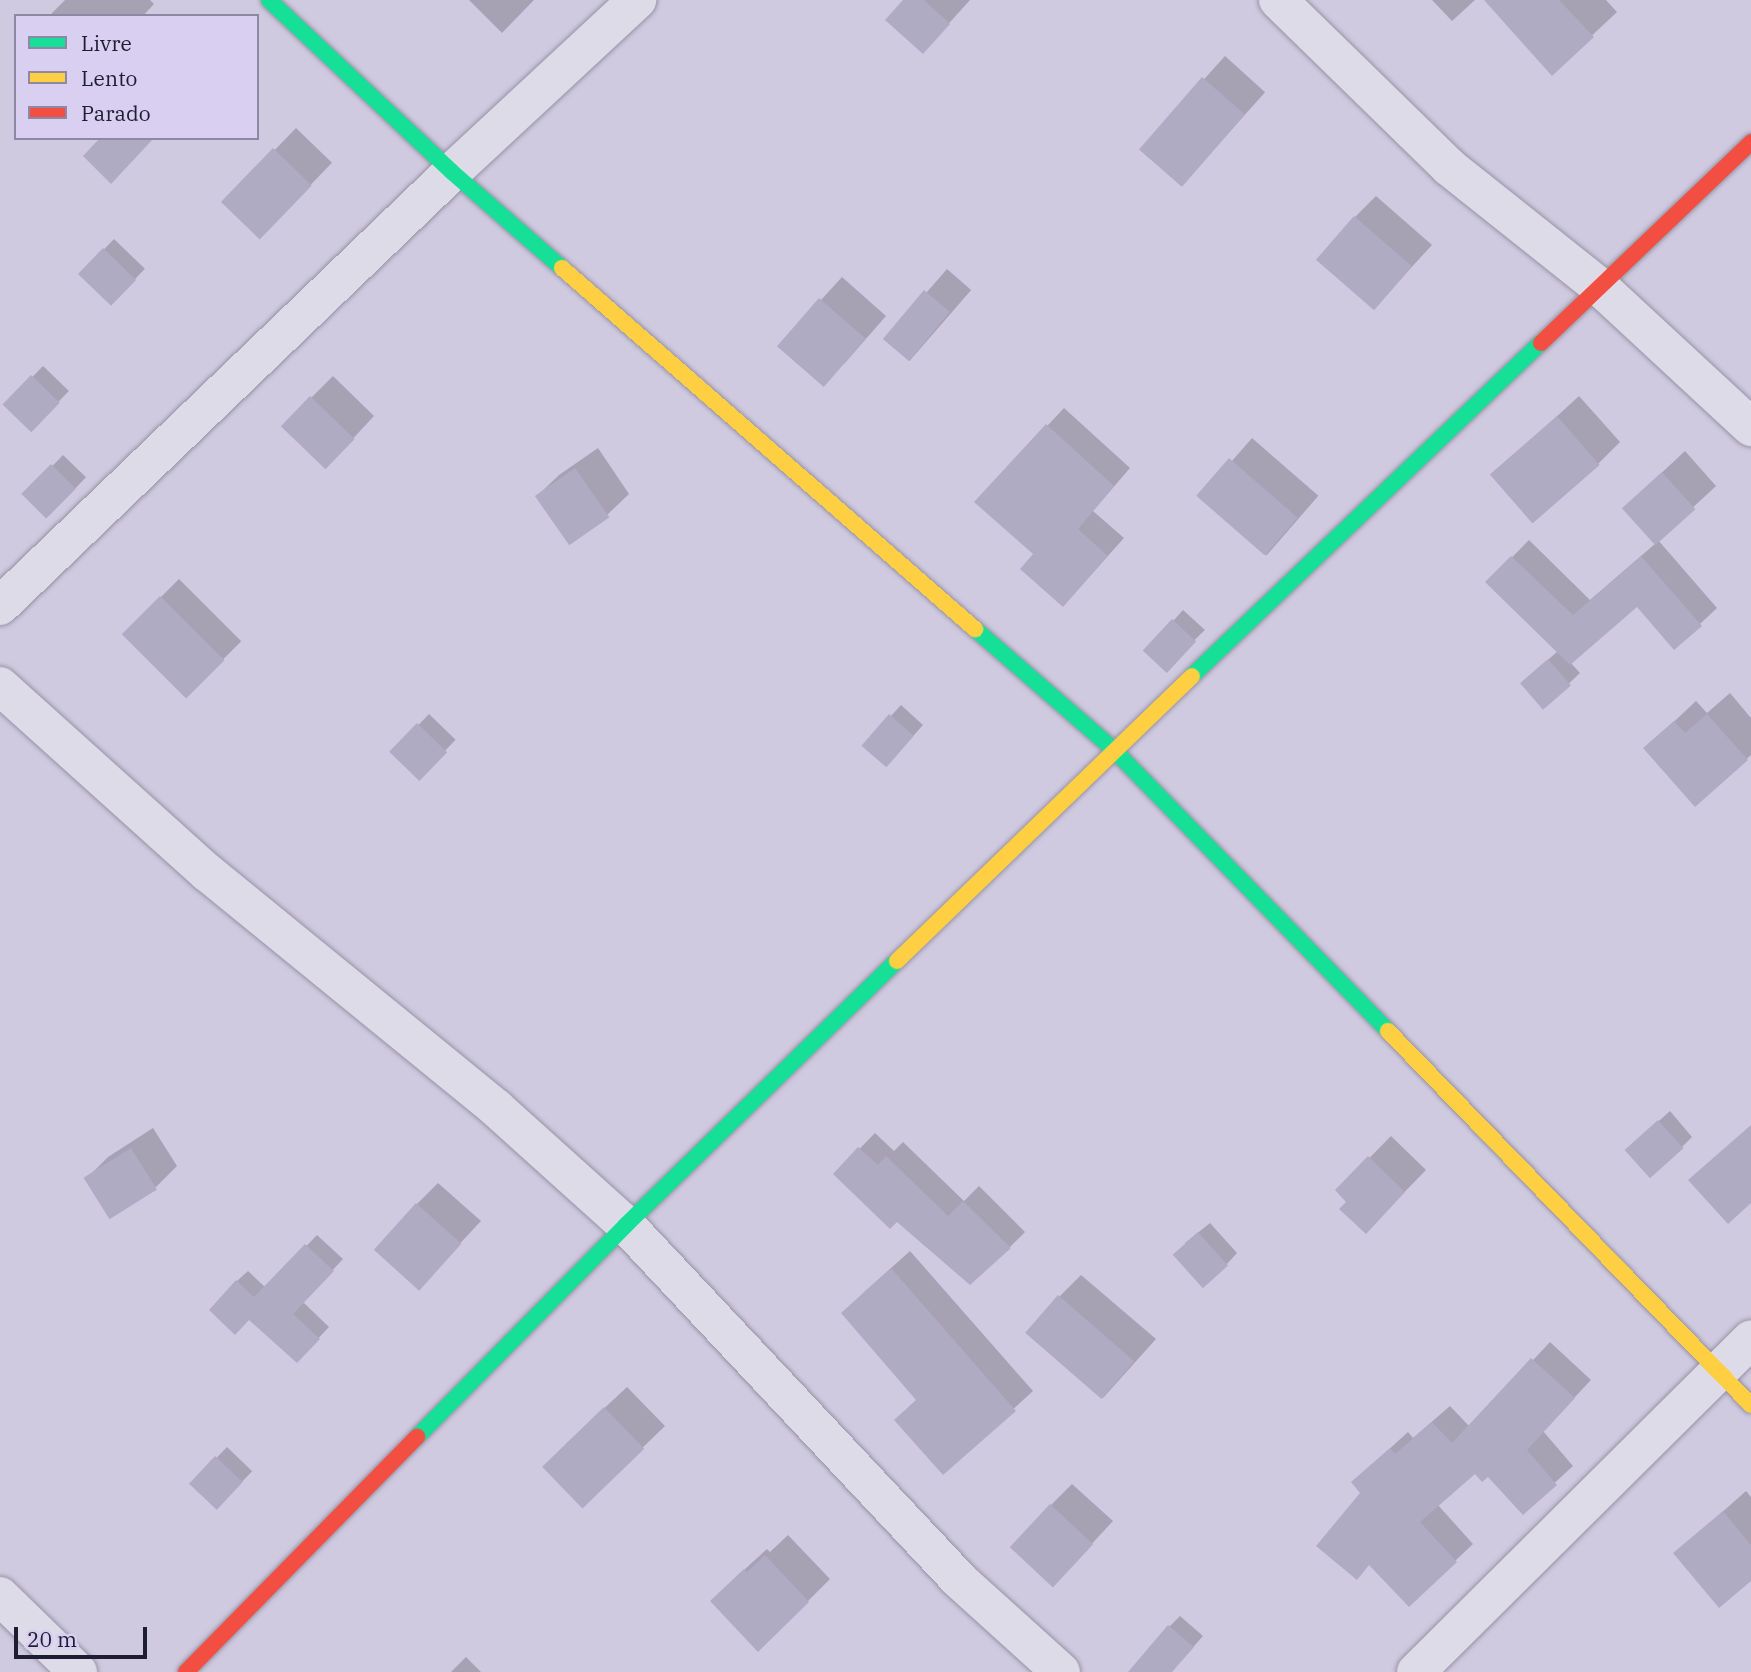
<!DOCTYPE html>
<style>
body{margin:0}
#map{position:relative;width:1751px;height:1672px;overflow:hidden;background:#d0cae0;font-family:"IBM Plex Serif",serif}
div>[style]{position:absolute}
.shadow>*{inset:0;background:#0003;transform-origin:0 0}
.building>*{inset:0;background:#aeabc3;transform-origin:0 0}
.roads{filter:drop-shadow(0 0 2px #9693a5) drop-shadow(0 0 2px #9693a5)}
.street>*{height:38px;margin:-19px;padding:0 19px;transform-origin:19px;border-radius:19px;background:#dedbe8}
.fast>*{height:16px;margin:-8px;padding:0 8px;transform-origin:8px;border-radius:8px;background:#16e098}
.slow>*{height:16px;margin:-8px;padding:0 8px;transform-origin:8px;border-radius:8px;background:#ffcf43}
.jam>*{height:16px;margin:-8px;padding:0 8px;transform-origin:8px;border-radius:8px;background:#f24e42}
span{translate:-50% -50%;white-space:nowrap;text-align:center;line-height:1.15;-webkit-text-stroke:6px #d8cff1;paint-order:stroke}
.legend{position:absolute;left:14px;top:14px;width:245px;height:126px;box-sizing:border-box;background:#d8cff1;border:2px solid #8e88a4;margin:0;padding:9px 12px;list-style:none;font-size:21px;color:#1e1d31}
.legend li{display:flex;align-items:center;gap:14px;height:35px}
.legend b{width:35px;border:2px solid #8e88a4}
.scale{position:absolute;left:14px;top:1627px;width:133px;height:32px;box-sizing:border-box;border:4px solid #1e1d31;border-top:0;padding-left:9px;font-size:21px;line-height:24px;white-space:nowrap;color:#1e1d31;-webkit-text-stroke:5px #d8cff1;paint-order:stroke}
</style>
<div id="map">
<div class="shadow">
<div style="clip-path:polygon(65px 0,150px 0,154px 4px,143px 16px,49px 16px)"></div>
<div style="clip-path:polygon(469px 0,534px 0,502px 33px)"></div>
<div style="clip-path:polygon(906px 0,970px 0,933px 41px)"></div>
<div style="clip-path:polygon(1432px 0,1475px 0,1452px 21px)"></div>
<div style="clip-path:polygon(1502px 0,1606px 0,1617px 12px,1552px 73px)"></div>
<div style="left:1225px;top:56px;width:54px;height:126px;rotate:42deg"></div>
<div style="left:296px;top:128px;width:50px;height:104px;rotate:44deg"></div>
<div style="clip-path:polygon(1376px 196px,1432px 245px,1374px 308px,1355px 217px)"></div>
<div style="left:114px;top:239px;width:43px;height:48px;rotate:44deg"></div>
<div style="left:947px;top:269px;width:32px;height:94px;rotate:41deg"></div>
<div style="clip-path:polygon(842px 277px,886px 316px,844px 364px,779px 346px)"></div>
<div style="left:43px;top:366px;width:36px;height:54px;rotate:44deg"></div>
<div style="clip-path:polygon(333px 376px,374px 416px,347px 445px,283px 426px)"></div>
<div style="clip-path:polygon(1579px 396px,1620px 442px,1598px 464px,1493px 475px)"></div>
<div style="clip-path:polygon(1064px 408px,1130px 468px,1093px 511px,1124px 538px,1079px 588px,976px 502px)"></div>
<div style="left:1252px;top:438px;width:88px;height:79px;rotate:41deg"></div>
<div style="clip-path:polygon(598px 448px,629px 494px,607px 515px,537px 496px,559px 475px)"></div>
<div style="clip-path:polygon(1685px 451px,1716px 486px,1658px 540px,1717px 608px,1700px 624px,1637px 605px,1570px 662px,1580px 673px,1544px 707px,1533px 673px,1558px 651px,1488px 582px,1529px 540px,1590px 600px,1656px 543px,1624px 508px)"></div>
<div style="left:63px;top:455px;width:32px;height:54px;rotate:44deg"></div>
<div style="left:179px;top:579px;width:88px;height:77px;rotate:45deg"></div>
<div style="clip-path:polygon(1183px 610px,1205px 630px,1165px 668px,1173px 621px)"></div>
<div style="clip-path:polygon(1730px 693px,1751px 718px,1751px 755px,1695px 804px,1646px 748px,1696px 701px,1707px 713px)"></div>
<div style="clip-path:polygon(901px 705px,923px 725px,897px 754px,864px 745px)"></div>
<div style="left:429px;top:714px;width:37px;height:53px;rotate:44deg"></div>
<div style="clip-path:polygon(1670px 1111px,1692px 1137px,1682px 1147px,1638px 1140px)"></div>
<div style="clip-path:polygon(153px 1128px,177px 1166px,156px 1187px,86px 1179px,108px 1157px)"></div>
<div style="clip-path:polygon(875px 1133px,894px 1151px,903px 1142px,964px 1201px,979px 1186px,1025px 1232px,1010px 1247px,897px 1219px,835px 1174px)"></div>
<div style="clip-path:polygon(1391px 1136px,1426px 1170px,1387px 1210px,1349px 1201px,1338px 1190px)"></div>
<div style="clip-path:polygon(438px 1183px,481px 1221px,439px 1266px,417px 1204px)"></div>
<div style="clip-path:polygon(1210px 1223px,1237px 1253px,1227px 1264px,1185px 1243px)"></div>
<div style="clip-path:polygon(317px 1235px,343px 1259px,303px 1302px,329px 1327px,297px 1361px,237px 1281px,248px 1271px,266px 1288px)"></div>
<div style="clip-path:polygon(910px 1251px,1033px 1391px,943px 1473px,917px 1399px,861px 1295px)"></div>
<div style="clip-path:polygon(1081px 1275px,1156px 1339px,1103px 1398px,1059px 1297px)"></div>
<div style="clip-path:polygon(1550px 1342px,1591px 1380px,1543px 1431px,1573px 1466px,1523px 1512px,1488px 1475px,1475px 1471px,1437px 1504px,1473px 1544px,1455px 1561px,1362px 1493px,1353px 1482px,1408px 1432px,1413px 1438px,1450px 1406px,1470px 1427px)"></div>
<div style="clip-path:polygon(627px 1387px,665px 1426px,582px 1506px,566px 1444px)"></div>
<div style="left:227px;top:1447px;width:35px;height:52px;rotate:44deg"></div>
<div style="clip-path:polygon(1072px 1484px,1113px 1521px,1075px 1562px,1051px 1505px)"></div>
<div style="clip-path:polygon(1746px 1491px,1751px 1497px,1751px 1579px,1676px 1553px)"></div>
<div style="clip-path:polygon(788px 1535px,830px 1579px,808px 1601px,734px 1579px,767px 1549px,770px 1552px)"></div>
<div style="clip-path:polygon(1180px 1616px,1203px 1636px,1171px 1672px,1146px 1672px,1170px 1626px)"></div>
<div style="clip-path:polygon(466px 1657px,481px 1672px,451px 1672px)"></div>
</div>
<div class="building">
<div style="clip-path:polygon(903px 0,924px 0,950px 24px,923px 54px,885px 20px)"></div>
<div style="clip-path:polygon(1484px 0,1559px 0,1594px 37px,1552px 76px)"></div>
<div style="left:1202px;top:77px;width:57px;height:96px;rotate:41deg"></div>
<div style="clip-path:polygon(100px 138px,154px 138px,111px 184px,83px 156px)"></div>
<div style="left:273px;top:148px;width:54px;height:75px;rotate:44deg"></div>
<div style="left:1354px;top:216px;width:77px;height:58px;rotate:41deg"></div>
<div style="left:103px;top:248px;width:46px;height:36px;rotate:44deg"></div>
<div style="left:924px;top:290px;width:34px;height:64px;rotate:40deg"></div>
<div style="left:819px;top:298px;width:62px;height:64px;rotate:41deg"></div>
<div style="left:31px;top:375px;width:40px;height:41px;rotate:44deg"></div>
<div style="left:310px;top:396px;width:62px;height:42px;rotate:44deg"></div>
<div style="left:1557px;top:416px;width:65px;height:89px;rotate:49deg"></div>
<div style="clip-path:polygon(1046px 424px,1114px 486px,1078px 529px,1108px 556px,1063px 607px,1020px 569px,1033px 554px,974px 502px)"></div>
<div style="left:1229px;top:458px;width:91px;height:50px;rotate:41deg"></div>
<div style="left:51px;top:464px;width:35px;height:42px;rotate:45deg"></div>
<div style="left:575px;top:468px;width:60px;height:49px;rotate:55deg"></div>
<div style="left:1662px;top:472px;width:50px;height:54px;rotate:48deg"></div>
<div style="clip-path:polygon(1511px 556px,1573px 615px,1641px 556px,1702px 626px,1674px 650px,1637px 607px,1570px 665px,1485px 582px)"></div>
<div style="left:160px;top:596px;width:91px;height:54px;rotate:45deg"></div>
<div style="left:1172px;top:619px;width:33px;height:43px;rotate:43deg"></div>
<div style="left:1548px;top:659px;width:35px;height:37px;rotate:49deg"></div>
<div style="left:889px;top:714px;width:33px;height:42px;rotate:41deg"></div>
<div style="clip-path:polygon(1707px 714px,1748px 760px,1695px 807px,1643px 748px,1674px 721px,1685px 733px)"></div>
<div style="left:417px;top:723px;width:42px;height:40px;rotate:44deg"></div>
<div style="left:1658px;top:1120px;width:38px;height:45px;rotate:48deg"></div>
<div style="clip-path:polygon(1751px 1125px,1751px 1203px,1728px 1224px,1688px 1180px)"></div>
<div style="clip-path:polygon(858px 1147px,878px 1165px,886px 1156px,948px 1216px,963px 1201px,1011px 1248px,970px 1285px,897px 1222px,890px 1229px,833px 1174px)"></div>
<div style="left:131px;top:1148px;width:49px;height:56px;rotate:58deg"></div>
<div style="clip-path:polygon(1368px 1156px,1405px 1192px,1366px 1234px,1339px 1209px,1346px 1202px,1335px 1190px)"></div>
<div style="left:416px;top:1203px;width:61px;height:63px;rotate:42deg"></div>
<div style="left:1198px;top:1232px;width:45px;height:34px;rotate:48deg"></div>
<div style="clip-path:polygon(305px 1244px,334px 1271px,293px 1314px,320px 1339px,297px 1363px,249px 1320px,235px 1335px,209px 1310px,236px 1280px,254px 1297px)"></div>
<div style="clip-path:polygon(891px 1268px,1016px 1411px,943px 1475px,894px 1420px,916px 1400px,841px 1313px)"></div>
<div style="left:1058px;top:1295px;width:101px;height:50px;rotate:41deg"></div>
<div style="clip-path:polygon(1531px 1358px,1575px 1398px,1527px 1450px,1557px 1485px,1523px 1515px,1488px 1477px,1482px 1482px,1475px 1474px,1420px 1522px,1457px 1562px,1409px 1607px,1369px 1565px,1357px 1580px,1316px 1546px,1360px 1493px,1351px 1482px,1390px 1448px,1395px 1454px,1432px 1422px,1452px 1443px)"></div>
<div style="left:604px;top:1407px;width:58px;height:86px;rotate:46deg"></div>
<div style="left:215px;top:1456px;width:38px;height:38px;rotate:43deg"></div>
<div style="left:1050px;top:1504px;width:59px;height:59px;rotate:43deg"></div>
<div style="clip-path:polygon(1723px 1511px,1751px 1545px,1751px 1581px,1719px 1608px,1673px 1553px)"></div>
<div style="clip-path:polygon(765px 1555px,809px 1602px,758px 1652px,710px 1601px,744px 1569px,747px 1572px)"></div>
<div style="clip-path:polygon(1168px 1625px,1194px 1647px,1172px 1672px,1128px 1672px)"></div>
</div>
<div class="roads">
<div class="street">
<div style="left:1278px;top:0;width:239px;rotate:44.3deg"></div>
<div style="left:1449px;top:167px;width:194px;rotate:38.5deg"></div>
<div style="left:1601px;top:288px;width:205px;rotate:42.8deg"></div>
<div style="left:0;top:606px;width:627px;rotate:-43.84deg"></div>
<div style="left:452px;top:172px;width:253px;rotate:-42.9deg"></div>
<div style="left:0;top:686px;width:280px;rotate:42deg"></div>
<div style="left:208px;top:873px;width:372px;rotate:39.2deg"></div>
<div style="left:496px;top:1108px;width:175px;rotate:42deg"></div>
<div style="left:626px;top:1225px;width:484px;rotate:46.8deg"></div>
<div style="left:957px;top:1578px;width:140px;rotate:42.1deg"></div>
<div style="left:0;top:1596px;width:109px;rotate:44.3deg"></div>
<div style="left:1416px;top:1672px;width:472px;rotate:-44.8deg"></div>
</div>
<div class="fast">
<div style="left:269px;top:0;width:251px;rotate:43.2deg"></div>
<div style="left:452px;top:172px;width:146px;rotate:41.1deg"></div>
<div style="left:975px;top:629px;width:184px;rotate:41deg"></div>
<div style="left:1114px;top:750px;width:392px;rotate:45.7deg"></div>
<div style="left:1192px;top:676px;width:482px;rotate:-43.7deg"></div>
<div style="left:417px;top:1437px;width:298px;rotate:-45.4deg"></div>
<div style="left:626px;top:1225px;width:378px;rotate:-44.3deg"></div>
</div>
<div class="slow">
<div style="left:562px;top:268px;width:549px;rotate:41.16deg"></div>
<div style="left:897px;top:961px;width:410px;rotate:-44deg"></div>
<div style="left:1388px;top:1031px;width:521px;rotate:45.86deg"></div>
</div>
<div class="jam">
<div style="left:1541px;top:343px;width:291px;rotate:-43.7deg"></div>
<div style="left:186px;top:1672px;width:330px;rotate:-45.5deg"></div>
</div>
</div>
<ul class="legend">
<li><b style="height:9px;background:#16e098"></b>Livre</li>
<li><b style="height:9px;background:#ffcf43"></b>Lento</li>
<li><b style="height:9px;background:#f24e42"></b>Parado</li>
</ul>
<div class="scale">20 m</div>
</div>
